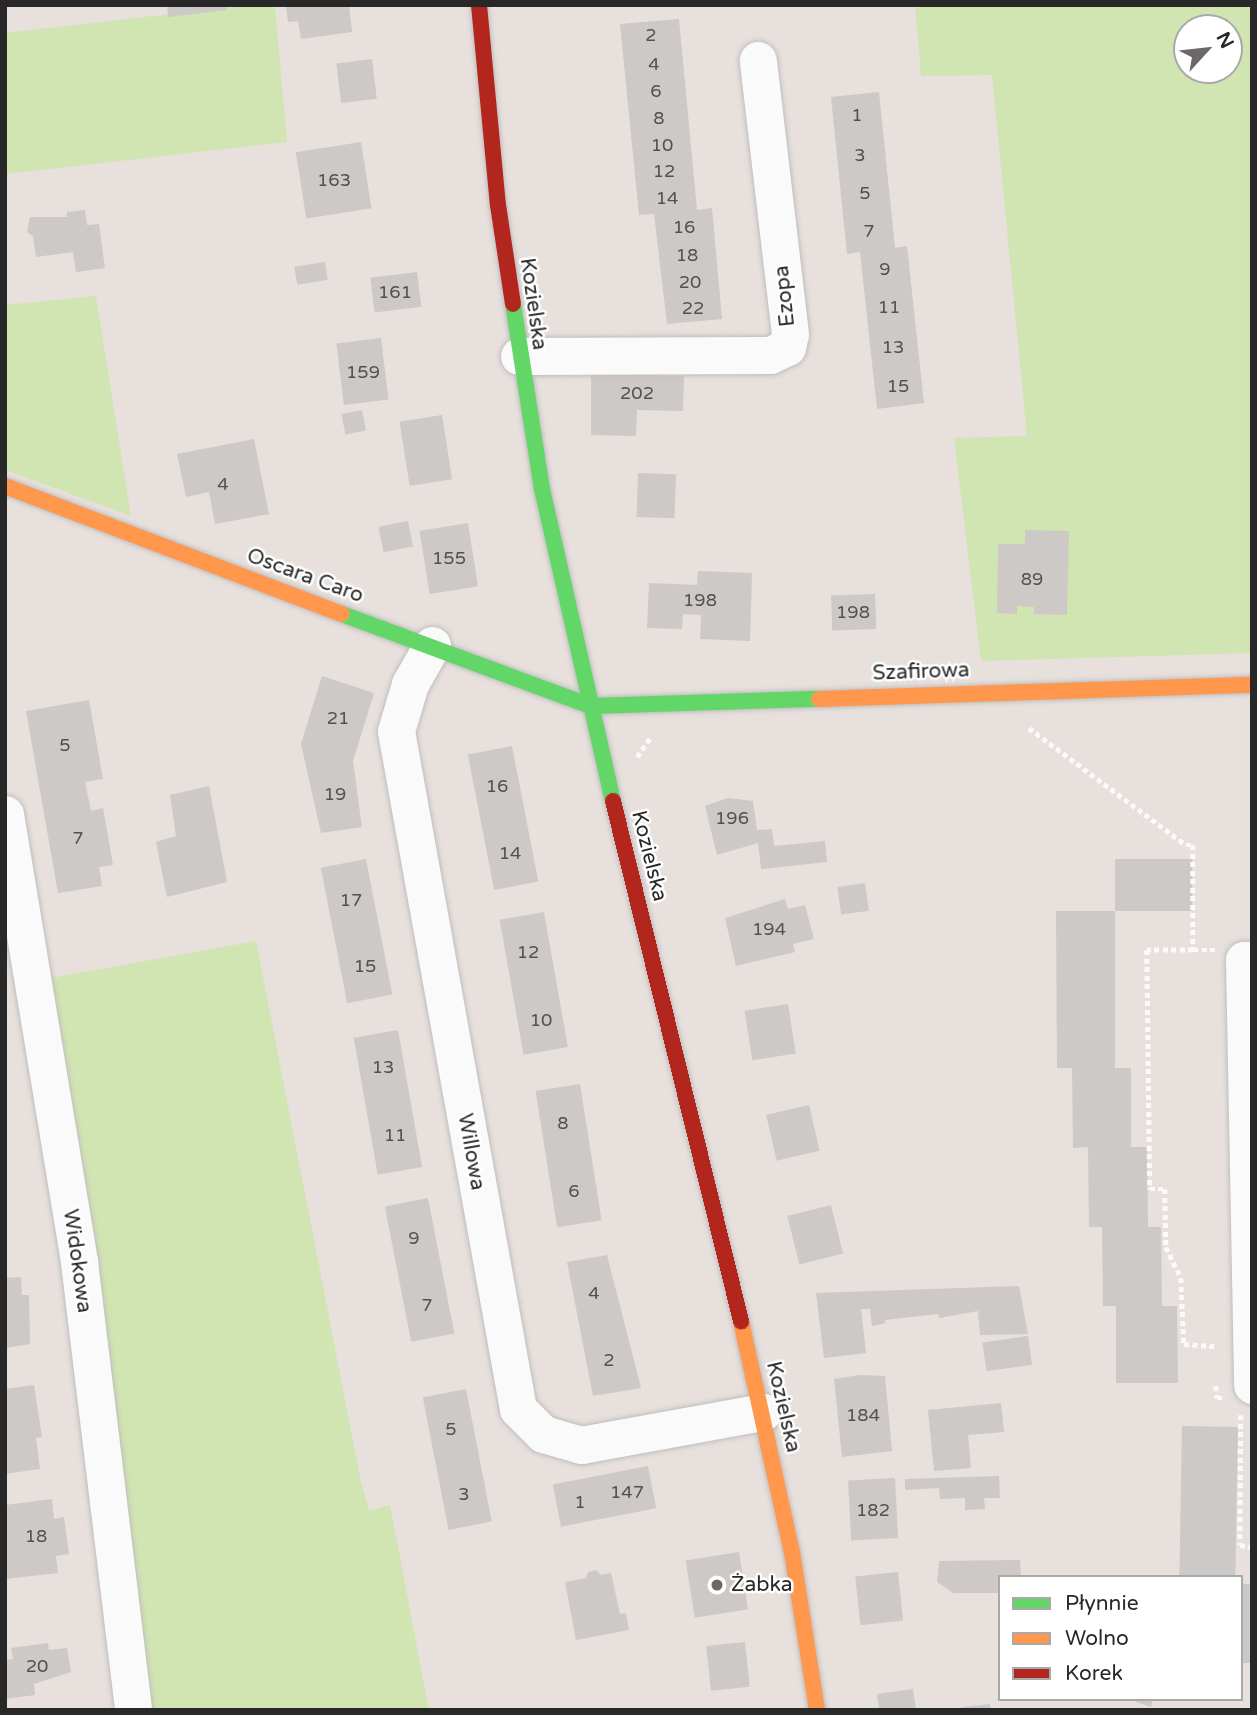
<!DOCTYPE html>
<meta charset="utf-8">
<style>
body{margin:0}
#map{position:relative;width:1257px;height:1715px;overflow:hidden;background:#e7e0dc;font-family:"Varela Round",sans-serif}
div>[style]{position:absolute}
.green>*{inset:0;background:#d0e5b1}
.building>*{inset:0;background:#cdc9c6;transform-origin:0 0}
.path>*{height:4.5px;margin-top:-2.25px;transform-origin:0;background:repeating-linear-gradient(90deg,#fbfafa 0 5px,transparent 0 8.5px)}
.roads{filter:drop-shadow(0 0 2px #c0bebf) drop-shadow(0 0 2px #c0bebf)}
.street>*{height:37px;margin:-18.5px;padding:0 18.5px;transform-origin:18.5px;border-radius:18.5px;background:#fbfafa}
.fast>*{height:16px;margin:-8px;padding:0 8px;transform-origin:8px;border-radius:8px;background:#63d668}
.slow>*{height:16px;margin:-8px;padding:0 8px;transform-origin:8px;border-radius:8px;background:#ff974d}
.jam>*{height:16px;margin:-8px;padding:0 8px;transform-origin:8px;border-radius:8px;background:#b3261e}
.dots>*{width:19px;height:19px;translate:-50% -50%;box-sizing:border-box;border:4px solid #fff;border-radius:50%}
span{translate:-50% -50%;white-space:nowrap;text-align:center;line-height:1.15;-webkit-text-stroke:5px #fff;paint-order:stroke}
.number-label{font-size:18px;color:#525150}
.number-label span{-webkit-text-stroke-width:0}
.street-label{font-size:21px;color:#282828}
.poi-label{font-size:21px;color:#282828}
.left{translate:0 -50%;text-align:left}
.frame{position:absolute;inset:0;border:7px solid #282828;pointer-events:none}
.legend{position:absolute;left:998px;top:1575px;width:245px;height:126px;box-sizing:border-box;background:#fff;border:2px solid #a9a9a9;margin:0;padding:9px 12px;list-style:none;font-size:21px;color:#282828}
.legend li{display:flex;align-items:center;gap:14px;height:35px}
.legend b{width:35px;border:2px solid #a9a9a9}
.north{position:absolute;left:1173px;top:14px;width:70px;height:70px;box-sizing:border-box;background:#fff;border:2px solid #a9a9a9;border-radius:50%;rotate:63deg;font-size:19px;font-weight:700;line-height:28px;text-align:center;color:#282828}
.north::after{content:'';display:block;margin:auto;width:24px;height:32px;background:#6b6867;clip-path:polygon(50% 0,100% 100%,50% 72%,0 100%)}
</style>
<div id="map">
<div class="green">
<div style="clip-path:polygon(248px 5px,275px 5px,287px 142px,5px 174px,5px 33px)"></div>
<div style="clip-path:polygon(evenodd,915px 5px,1252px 5px,1252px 653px,981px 661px,954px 438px,1027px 436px,992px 75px,921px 76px,915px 5px,1187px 28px,1229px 28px,1229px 70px,1187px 70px,1187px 28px)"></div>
<div style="clip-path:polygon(96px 296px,131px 516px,5px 470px,5px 305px)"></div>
<div style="clip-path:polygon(256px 941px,361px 1482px,369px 1511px,390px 1505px,429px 1710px,146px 1710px,45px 979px)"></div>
</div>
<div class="building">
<div style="clip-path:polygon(167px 5px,226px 5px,227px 10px,168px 17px)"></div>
<div style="clip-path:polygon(286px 5px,349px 5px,352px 32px,301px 39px,298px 21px,288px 22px)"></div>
<div style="clip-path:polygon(679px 19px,697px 210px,712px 208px,722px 319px,667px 324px,654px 214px,639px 215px,620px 24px)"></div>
<div style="left:372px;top:59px;width:40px;height:36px;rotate:83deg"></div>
<div style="clip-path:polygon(879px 92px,895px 248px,907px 246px,924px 403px,877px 409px,860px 252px,847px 254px,831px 97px)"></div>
<div style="left:361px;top:142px;width:67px;height:66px;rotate:81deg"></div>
<div style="clip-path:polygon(85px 210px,87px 225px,99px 224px,105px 268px,76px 272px,73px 252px,36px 257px,33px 236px,27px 232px,30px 217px,67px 217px,67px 212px)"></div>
<div style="left:325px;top:262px;width:18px;height:31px;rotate:81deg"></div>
<div style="left:417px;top:272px;width:35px;height:47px;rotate:83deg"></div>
<div style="left:381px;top:338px;width:62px;height:45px;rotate:83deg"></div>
<div style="clip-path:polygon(591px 374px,684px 376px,683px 411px,637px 410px,636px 436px,591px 435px)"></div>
<div style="left:362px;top:410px;width:21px;height:21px;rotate:79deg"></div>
<div style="left:442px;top:415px;width:65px;height:43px;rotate:81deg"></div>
<div style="clip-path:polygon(254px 439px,269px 514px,215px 524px,209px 492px,186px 497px,177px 454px)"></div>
<div style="left:638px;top:473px;width:38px;height:44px;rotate:2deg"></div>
<div style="left:408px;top:521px;width:26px;height:30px;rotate:79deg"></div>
<div style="left:468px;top:523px;width:64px;height:49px;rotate:81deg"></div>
<div style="clip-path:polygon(1025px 530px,1069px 531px,1067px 615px,1034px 614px,1034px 607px,1017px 606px,1017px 614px,997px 613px,998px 544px,1025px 544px)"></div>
<div style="clip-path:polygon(698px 571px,752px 573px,750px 641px,700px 639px,701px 615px,683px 614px,682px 629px,647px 628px,649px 583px,697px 585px)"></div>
<div style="left:875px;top:594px;width:35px;height:44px;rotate:88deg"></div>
<div style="clip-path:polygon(322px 676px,374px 693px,353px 761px,362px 827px,321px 833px,301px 744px)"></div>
<div style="clip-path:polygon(89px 700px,103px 779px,85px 782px,91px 811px,103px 808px,113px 865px,99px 867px,102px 886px,58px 893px,26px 711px)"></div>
<div style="left:512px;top:746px;width:138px;height:45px;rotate:79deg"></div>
<div style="clip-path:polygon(209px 786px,227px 882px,167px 897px,156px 842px,176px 836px,170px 795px)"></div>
<div style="clip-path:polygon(728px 798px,753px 801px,757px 830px,772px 829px,774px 846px,825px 841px,827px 862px,761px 869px,758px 843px,717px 855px,705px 806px)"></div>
<div style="left:366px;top:859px;width:138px;height:46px;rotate:79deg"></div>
<div style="left:1115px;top:859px;width:77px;height:52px"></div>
<div style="left:865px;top:883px;width:28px;height:28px;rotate:82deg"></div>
<div style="clip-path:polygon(785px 899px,788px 909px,805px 905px,814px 939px,793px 944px,795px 952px,736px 966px,725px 918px)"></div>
<div style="clip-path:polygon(1056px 911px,1115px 911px,1115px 1068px,1131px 1068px,1131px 1147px,1147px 1147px,1148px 1227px,1161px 1227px,1162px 1306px,1177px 1306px,1178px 1383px,1116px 1383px,1116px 1306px,1103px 1306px,1102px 1227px,1089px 1227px,1088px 1147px,1073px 1148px,1072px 1068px,1057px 1068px)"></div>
<div style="left:544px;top:912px;width:137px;height:45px;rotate:80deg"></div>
<div style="left:788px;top:1004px;width:50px;height:44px;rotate:81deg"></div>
<div style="left:398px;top:1030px;width:139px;height:45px;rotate:80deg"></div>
<div style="left:580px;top:1084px;width:138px;height:45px;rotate:81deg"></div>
<div style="left:809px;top:1105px;width:47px;height:44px;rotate:77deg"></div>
<div style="left:428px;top:1198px;width:138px;height:44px;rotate:79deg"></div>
<div style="left:831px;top:1205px;width:50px;height:45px;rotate:76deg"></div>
<div style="clip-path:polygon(607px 1255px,641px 1388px,593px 1396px,567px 1262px)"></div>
<div style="clip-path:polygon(21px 1277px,22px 1295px,29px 1295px,30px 1344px,5px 1348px,5px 1278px)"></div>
<div style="clip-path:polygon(1019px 1286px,1028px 1334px,980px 1335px,978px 1311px,939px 1318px,938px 1314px,885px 1320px,886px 1323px,872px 1326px,870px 1309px,861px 1309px,866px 1353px,824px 1358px,816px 1293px)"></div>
<div style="left:1028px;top:1336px;width:29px;height:46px;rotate:82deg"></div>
<div style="clip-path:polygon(859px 1375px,885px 1376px,892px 1451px,842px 1457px,834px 1379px)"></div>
<div style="clip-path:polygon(34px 1385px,42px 1437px,36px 1438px,40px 1469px,5px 1474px,5px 1389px)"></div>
<div style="left:466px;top:1389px;width:135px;height:44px;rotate:79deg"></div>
<div style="clip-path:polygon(1001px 1403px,1004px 1432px,968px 1435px,971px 1468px,934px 1471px,928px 1410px)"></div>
<div style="left:1182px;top:1426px;width:56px;height:151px;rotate:1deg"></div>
<div style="left:648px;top:1466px;width:43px;height:97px;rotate:79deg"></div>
<div style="clip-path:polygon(999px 1476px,1000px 1498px,984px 1498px,985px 1509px,965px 1510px,965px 1498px,940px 1499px,939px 1488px,905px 1490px,905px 1479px)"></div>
<div style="left:895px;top:1478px;width:60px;height:47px;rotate:87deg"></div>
<div style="clip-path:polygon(52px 1499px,54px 1519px,64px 1517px,69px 1554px,56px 1556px,58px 1573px,5px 1579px,5px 1505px)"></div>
<div style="left:739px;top:1552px;width:58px;height:54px;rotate:81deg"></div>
<div style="clip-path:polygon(1020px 1560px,1021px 1577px,1000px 1577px,1000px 1593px,953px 1593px,937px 1582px,939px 1561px)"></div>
<div style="clip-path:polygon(596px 1570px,601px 1575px,611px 1573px,620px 1614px,626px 1613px,629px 1630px,576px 1640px,565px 1582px,586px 1578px,588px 1572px)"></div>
<div style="left:898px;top:1572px;width:49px;height:43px;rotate:84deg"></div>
<div style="left:1241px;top:1584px;width:11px;height:79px"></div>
<div style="left:745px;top:1642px;width:45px;height:39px;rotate:84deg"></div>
<div style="clip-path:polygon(48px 1643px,49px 1650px,67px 1648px,71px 1672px,34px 1684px,35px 1695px,5px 1699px,5px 1660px,13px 1659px,11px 1648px)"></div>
<div style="clip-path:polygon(913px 1689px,916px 1710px,879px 1710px,877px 1694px)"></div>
<div style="clip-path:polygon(1128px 1699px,1153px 1699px,1151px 1707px)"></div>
<div style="clip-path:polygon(990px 1704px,991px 1710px,963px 1710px,963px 1707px)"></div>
</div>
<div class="path">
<div style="left:1029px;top:728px;width:196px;rotate:36.7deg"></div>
<div style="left:1186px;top:845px;width:7px"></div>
<div style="left:1193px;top:845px;width:105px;rotate:90deg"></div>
<div style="left:1193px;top:950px;width:22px"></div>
<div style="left:637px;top:757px;width:23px;rotate:-56deg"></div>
<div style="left:1193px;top:950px;width:46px;rotate:180deg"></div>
<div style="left:1147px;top:950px;width:239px;rotate:89.3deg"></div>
<div style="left:1150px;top:1189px;width:15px"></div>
<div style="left:1165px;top:1189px;width:58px;rotate:89deg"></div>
<div style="left:1166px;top:1247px;width:34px;rotate:64deg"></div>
<div style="left:1181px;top:1278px;width:66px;rotate:87.4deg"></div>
<div style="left:1184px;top:1344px;width:31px;rotate:4deg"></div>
<div style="left:1216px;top:1386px;width:12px;rotate:85deg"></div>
<div style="left:1217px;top:1398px;width:7px"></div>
<div style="left:1241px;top:1415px;width:130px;rotate:90.4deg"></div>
<div style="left:1240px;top:1545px;width:12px;rotate:9deg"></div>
</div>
<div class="roads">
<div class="street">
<div style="left:519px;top:356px;width:251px;rotate:-0.2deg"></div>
<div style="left:770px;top:355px;width:19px;rotate:-25deg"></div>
<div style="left:787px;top:347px;width:13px;rotate:-77deg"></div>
<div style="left:790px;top:334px;width:276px;rotate:-96.7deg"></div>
<div style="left:432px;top:645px;width:45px;rotate:119.4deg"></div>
<div style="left:410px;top:684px;width:49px;rotate:106.6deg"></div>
<div style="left:396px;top:731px;width:689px;rotate:79.8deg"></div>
<div style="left:518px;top:1409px;width:35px;rotate:45deg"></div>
<div style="left:543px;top:1434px;width:40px;rotate:16deg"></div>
<div style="left:581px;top:1445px;width:185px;rotate:-10.3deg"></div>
<div style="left:5px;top:814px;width:454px;rotate:80.6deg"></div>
<div style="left:79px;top:1262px;width:451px;rotate:83.1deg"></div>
<div style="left:1252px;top:960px;width:8px;rotate:180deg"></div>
<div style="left:1244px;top:960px;width:425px;rotate:88.9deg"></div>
</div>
<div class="fast">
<div style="left:513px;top:304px;width:187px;rotate:81.1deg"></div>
<div style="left:542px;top:489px;width:320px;rotate:77.2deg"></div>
<div style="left:342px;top:614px;width:265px;rotate:20.3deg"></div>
<div style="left:591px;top:706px;width:228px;rotate:-1.8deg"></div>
</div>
<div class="slow">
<div style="left:5px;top:486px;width:360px;rotate:20.8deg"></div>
<div style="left:819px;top:699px;width:433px;rotate:-1.9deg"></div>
<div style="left:741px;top:1321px;width:237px;rotate:77.6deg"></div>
<div style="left:792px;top:1552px;width:160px;rotate:81deg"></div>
</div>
<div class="jam">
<div style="left:479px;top:5px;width:201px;rotate:84.6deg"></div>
<div style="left:498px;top:205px;width:100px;rotate:81.4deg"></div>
<div style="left:613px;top:801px;width:536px;rotate:76.17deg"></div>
</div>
</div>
<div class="dots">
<div style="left:717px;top:1585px;background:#6b6867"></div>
</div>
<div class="number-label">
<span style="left:651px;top:35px">2</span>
<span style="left:654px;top:64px">4</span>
<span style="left:656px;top:91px">6</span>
<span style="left:857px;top:115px">1</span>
<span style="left:659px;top:118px">8</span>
<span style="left:662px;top:145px">10</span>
<span style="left:860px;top:155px">3</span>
<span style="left:664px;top:171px">12</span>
<span style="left:334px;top:180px">163</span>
<span style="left:865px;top:193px">5</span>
<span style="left:667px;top:198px">14</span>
<span style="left:684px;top:227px">16</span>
<span style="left:869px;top:231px">7</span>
<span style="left:687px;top:255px">18</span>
<span style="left:885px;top:269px">9</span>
<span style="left:690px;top:282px">20</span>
<span style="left:395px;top:292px">161</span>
<span style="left:889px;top:307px">11</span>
<span style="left:693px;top:308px">22</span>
<span style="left:893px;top:347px">13</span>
<span style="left:363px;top:372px">159</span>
<span style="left:898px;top:386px">15</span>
<span style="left:637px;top:393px">202</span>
<span style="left:223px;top:484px">4</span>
<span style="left:449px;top:558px">155</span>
<span style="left:1032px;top:579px">89</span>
<span style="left:700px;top:600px">198</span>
<span style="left:853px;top:612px">198</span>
<span style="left:338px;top:718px">21</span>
<span style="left:65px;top:745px">5</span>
<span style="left:497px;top:786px">16</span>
<span style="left:335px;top:794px">19</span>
<span style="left:732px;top:818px">196</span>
<span style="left:78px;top:838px">7</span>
<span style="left:510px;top:853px">14</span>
<span style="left:351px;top:900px">17</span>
<span style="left:769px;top:929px">194</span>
<span style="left:528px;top:952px">12</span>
<span style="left:365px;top:966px">15</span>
<span style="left:541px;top:1020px">10</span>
<span style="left:383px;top:1067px">13</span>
<span style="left:563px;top:1123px">8</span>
<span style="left:395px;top:1135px">11</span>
<span style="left:574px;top:1191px">6</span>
<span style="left:414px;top:1238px">9</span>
<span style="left:594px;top:1293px">4</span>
<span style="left:427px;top:1305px">7</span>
<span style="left:609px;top:1360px">2</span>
<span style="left:863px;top:1415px">184</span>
<span style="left:451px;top:1429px">5</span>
<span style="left:627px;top:1492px">147</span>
<span style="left:464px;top:1494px">3</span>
<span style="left:580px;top:1502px">1</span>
<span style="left:873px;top:1510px">182</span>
<span style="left:36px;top:1536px">18</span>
<span style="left:37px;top:1666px">20</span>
</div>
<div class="street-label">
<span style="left:785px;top:296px;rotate:-96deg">Ezopa</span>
<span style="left:533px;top:304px;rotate:82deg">Kozielska</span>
<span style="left:305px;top:576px;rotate:20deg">Oscara Caro</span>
<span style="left:921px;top:672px;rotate:-2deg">Szafirowa</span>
<span style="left:649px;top:856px;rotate:76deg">Kozielska</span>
<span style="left:471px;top:1152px;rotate:80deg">Willowa</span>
<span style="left:77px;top:1261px;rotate:82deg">Widokowa</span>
<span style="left:783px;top:1407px;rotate:77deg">Kozielska</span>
</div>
<div class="poi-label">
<span class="left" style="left:731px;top:1585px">Żabka</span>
</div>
<div class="frame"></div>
<ul class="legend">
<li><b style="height:9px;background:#63d668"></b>Płynnie</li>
<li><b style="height:9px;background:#ff974d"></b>Wolno</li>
<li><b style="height:9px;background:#b3261e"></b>Korek</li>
</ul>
<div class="north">N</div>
</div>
